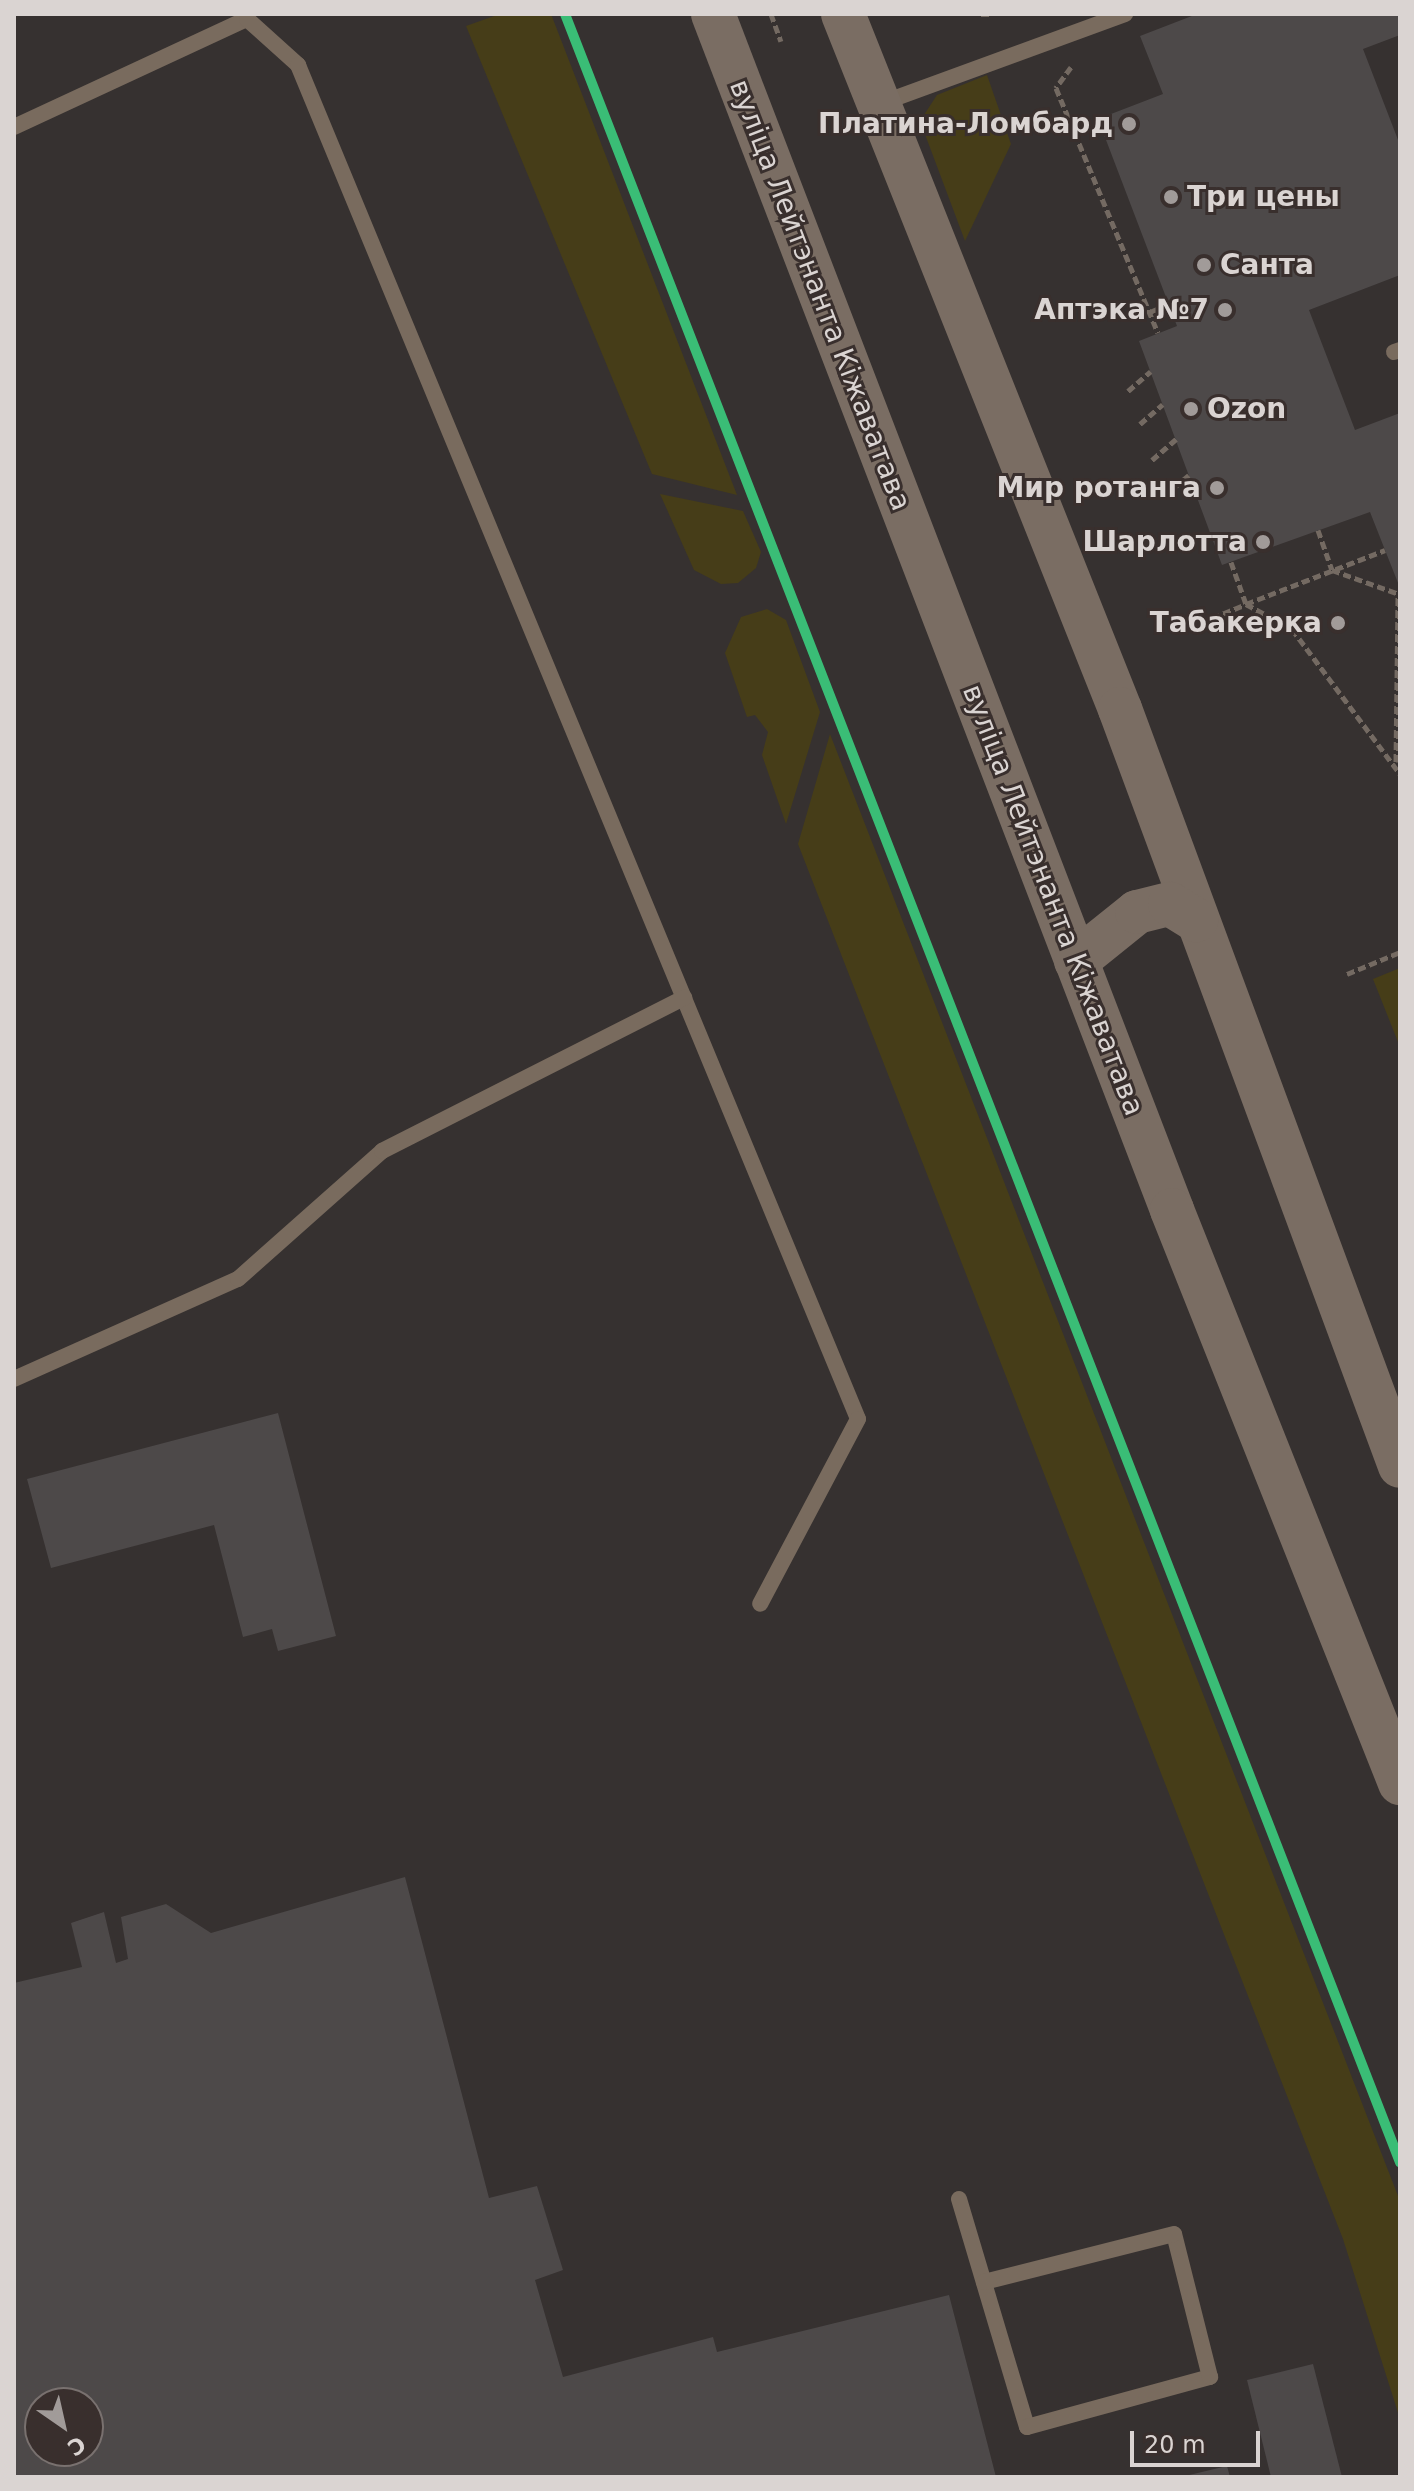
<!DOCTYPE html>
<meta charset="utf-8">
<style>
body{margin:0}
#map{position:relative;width:1414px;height:2491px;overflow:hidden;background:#363130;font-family:"DejaVu Sans",sans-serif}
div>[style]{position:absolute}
.green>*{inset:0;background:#463d18}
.building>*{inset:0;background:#4d4949}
.path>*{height:5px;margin-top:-2.5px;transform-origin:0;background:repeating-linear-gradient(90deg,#746a62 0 8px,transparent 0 12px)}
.lane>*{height:16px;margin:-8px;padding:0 8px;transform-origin:8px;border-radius:8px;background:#796b5e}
.primary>*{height:44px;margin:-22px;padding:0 22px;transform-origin:22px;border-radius:22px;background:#7a6d63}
.cycleway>*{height:10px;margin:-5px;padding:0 5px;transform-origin:5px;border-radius:5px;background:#3abd76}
.dots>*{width:22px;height:22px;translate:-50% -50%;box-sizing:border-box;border:4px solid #392f2d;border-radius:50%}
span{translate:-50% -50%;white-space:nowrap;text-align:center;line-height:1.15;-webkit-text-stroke:6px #392f2d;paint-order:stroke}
.poi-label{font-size:28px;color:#dad4d2;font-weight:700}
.right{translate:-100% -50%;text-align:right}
.left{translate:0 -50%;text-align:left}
.street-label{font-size:28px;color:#dad4d2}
.frame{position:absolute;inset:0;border:16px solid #dad4d2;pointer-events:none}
.north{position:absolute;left:24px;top:2387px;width:80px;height:80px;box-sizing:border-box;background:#392f2d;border:2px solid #79716f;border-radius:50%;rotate:146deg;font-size:22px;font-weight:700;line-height:32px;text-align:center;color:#dad4d2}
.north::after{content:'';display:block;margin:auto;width:28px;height:36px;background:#a19b99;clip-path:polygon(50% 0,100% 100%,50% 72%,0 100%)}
.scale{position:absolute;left:1130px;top:2431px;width:130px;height:36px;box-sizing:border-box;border:4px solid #dad4d2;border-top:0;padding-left:10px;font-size:24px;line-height:28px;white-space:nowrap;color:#dad4d2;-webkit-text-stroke:6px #392f2d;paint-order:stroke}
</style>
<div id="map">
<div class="green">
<div style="clip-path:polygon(500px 14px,551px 14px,737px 495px,652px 474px,466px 26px)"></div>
<div style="clip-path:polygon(987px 75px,1011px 144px,965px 241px,920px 121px,937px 95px)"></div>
<div style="clip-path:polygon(660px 494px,743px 511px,761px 552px,756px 568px,738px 583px,721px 584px,694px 570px)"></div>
<div style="clip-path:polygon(767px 609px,786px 620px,820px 712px,786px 824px,762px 755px,768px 732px,755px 715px,747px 717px,725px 653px,741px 617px)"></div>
<div style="clip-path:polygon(830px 734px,1400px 2201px,1400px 2419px,1343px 2239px,798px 844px)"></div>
<div style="clip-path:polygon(1400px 968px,1400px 1047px,1373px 979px)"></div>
</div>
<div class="building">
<div style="clip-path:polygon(1197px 14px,1397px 14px,1400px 22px,1400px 35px,1363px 49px,1400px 145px,1400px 275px,1309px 310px,1355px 430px,1400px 413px,1400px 588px,1370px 512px,1222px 565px,1139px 341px,1177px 326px,1098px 119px,1163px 94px,1140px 36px)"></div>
<div style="clip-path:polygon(278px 1413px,336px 1636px,278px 1651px,272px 1629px,243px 1637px,214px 1525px,51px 1568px,27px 1479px)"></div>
<div style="clip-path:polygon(evenodd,405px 1877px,489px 2198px,537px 2186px,563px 2270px,535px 2280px,563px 2377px,713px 2337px,717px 2352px,949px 2295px,996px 2477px,14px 2477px,14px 1983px,82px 1967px,71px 1923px,104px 1912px,116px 1963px,128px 1959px,121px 1917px,166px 1904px,211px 1933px,405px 1877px,40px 2403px,88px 2403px,88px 2451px,40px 2451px,40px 2403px)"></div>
<div style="clip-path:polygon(1313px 2364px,1342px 2477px,1271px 2477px,1247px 2380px)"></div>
<div style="clip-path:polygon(1227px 2466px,1230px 2477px,1185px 2477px,1185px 2476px)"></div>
</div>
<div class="path">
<div style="left:771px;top:14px;width:29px;rotate:70deg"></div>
<div style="left:981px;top:14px;width:9px"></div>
<div style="left:1071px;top:67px;width:26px;rotate:126deg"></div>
<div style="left:1056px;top:88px;width:265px;rotate:67.4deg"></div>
<div style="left:1150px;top:312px;width:21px;rotate:-23deg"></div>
<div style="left:1128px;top:391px;width:30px;rotate:-41deg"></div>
<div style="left:1140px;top:424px;width:30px;rotate:-41deg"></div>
<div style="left:1152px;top:460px;width:32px;rotate:-41deg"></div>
<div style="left:1165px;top:495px;width:31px;rotate:-40deg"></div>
<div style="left:1318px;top:530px;width:42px;rotate:70.7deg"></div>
<div style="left:1332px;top:570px;width:71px;rotate:19.7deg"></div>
<div style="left:1231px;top:562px;width:45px;rotate:70.3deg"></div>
<div style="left:1246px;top:604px;width:149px;rotate:-21.2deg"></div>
<div style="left:1212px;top:618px;width:37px;rotate:-22deg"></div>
<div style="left:1246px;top:604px;width:52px;rotate:28.5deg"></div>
<div style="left:1292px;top:629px;width:181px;rotate:53.3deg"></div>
<div style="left:1396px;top:762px;width:167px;rotate:-89.3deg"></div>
<div style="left:1347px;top:974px;width:57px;rotate:-22.5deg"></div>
</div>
<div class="lane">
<div style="left:882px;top:103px;width:259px;rotate:-20.1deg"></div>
<div style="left:14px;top:127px;width:257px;rotate:-24.9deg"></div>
<div style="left:247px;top:19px;width:69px;rotate:42deg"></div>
<div style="left:298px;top:65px;width:1465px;rotate:67.53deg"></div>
<div style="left:858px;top:1419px;width:209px;rotate:117.9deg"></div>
<div style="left:1394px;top:352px;width:6px;rotate:-18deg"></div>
<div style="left:14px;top:1379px;width:245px;rotate:-24.1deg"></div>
<div style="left:238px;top:1279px;width:193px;rotate:-41.6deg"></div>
<div style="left:382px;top:1151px;width:339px;rotate:-26.9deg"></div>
<div style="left:959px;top:2199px;width:238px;rotate:73.4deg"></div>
<div style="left:1027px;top:2427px;width:190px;rotate:-15.3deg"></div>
<div style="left:1210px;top:2377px;width:147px;rotate:-104.1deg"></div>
<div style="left:1174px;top:2234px;width:196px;rotate:165.8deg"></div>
</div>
<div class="primary">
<div style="left:713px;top:14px;width:1281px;rotate:69deg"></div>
<div style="left:1172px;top:1210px;width:617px;rotate:68.3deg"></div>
<div style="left:843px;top:14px;width:748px;rotate:68.27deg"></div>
<div style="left:1120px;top:709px;width:807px;rotate:69.7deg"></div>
<div style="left:1076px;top:961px;width:78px;rotate:-38.8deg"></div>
<div style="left:1137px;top:912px;width:34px;rotate:-14deg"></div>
<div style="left:1170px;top:904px;width:31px;rotate:32deg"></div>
</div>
<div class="cycleway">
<div style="left:565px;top:14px;width:2305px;rotate:68.76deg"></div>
</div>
<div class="dots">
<div style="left:1129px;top:124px;background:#a19b99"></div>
<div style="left:1171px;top:197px;background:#a19b99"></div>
<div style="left:1204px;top:265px;background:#a19b99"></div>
<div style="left:1225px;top:310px;background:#a19b99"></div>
<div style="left:1191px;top:409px;background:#a19b99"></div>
<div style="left:1217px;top:488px;background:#a19b99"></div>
<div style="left:1263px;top:542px;background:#a19b99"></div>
<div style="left:1338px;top:623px;background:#a19b99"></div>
</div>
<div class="poi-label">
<span class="right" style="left:1113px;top:124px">Платина-Ломбард</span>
<span class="left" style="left:1187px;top:197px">Три цены</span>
<span class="left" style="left:1220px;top:265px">Санта</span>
<span class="right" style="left:1209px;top:310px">Аптэка №7</span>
<span class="left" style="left:1207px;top:409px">Ozon</span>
<span class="right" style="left:1201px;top:488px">Мир ротанга</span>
<span class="right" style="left:1247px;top:542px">Шарлотта</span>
<span class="right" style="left:1322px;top:623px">Табакерка</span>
</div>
<div class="street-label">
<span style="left:820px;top:295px;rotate:69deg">вуліца Лейтэнанта Кіжаватава</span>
<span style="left:1053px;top:900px;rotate:69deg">вуліца Лейтэнанта Кіжаватава</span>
</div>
<div class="frame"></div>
<div class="north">С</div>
<div class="scale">20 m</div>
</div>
